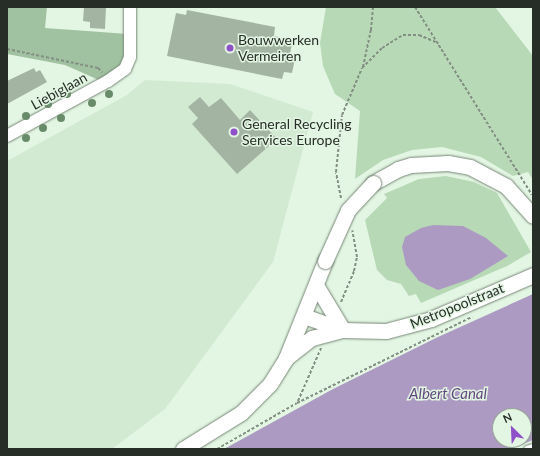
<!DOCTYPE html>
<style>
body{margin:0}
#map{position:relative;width:540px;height:456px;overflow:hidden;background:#e3f5e3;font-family:Lato,sans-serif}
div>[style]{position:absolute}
.built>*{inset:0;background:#d3ead2}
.green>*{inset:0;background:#b7d9b6}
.forest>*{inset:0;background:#a1c2a0}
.water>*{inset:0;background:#ac9ac2}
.building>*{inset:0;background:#a4b4a3}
.path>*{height:2px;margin-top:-1px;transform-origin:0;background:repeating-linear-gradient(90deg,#838f83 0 3px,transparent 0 5px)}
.roads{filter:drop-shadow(0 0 1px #768676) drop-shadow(0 0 1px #768676)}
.service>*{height:6px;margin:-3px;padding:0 3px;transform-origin:3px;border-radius:3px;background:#fff}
.minor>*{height:12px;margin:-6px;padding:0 6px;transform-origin:6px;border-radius:6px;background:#fff}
.tertiary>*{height:15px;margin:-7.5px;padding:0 7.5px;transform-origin:7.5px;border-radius:7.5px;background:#fff}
.bridges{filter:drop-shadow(0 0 1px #768676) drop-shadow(0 0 1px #768676)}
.tertiary-bridge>*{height:15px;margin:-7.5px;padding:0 7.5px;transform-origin:7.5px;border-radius:7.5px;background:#fff}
.trees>*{width:8px;height:8px;margin:-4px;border-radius:50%;background:#688c6a}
.dots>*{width:11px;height:11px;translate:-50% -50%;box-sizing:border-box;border:2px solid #e3f5e3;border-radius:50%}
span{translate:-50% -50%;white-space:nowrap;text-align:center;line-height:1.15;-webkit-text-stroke:3px #e3f5e3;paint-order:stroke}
.poi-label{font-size:14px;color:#272e27}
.left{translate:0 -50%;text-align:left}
.street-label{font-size:14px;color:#272e27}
.water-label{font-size:15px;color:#62487e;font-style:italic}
.frame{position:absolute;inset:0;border:8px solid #272e27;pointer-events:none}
.north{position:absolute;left:492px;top:408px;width:40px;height:40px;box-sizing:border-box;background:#e3f5e3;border:1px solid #98a598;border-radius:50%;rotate:336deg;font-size:11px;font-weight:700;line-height:16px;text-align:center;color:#272e27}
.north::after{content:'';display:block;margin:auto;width:14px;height:18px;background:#8e51c7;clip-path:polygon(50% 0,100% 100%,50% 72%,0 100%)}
</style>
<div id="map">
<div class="built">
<div style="clip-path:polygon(145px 80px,230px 84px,313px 112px,273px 262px,165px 409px,112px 449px,7px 449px,7px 161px,127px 95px)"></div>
</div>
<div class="green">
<div style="clip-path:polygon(326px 7px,495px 7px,533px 56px,533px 180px,528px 172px,513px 176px,481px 157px,442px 147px,412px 150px,383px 160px,355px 179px,360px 111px,335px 94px,323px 66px,320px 43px)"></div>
<div style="clip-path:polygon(446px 176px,474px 182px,497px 193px,531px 252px,507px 266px,421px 303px,416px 294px,409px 296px,401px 284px,387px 280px,377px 270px,365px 220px,387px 198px,384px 194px,419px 179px)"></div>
</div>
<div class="forest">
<div style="clip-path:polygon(7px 7px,47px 7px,45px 28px,128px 34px,123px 68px,101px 81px,65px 65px,7px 54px)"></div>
</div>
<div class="water">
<div style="clip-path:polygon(433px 225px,463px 226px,486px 238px,508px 256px,470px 279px,438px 290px,419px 281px,406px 265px,402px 247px,405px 237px,421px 228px)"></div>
<div style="clip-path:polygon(evenodd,533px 294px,533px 440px,511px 449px,224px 449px,333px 389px,438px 337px,533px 294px,500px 416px,524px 416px,524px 440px,500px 440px,500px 416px)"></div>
</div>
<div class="building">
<div style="clip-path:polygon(84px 7px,106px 7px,105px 29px,90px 28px,90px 22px,83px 21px)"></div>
<div style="clip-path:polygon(187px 10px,275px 27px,274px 36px,293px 40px,289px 58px,295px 59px,292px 73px,284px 72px,282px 79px,167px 56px,176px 13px,186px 15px)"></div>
<div style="clip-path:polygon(34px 68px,36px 72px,40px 70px,47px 82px,7px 104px,7px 81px)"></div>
<div style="clip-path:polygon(200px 97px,209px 107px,221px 98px,240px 120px,250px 110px,277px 139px,237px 174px,192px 124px,198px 118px,188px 107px)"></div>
</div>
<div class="path">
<div style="left:415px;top:7px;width:221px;rotate:58.1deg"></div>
<div style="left:7px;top:49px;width:93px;rotate:11.8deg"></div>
<div style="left:98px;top:68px;width:6px;rotate:45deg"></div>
<div style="left:363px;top:67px;width:38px;rotate:-78deg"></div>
<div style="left:371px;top:30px;width:23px;rotate:-85deg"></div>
<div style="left:341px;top:198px;width:26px;rotate:-101deg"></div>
<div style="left:336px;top:172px;width:57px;rotate:-84deg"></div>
<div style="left:342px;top:115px;width:51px;rotate:-66.9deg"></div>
<div style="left:362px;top:68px;width:28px;rotate:-45deg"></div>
<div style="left:382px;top:48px;width:25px;rotate:-32deg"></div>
<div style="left:403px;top:35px;width:16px"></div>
<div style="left:419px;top:35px;width:21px;rotate:23deg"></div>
<div style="left:341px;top:302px;width:34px;rotate:-67deg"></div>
<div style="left:354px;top:271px;width:14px;rotate:-78deg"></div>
<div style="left:357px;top:257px;width:27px;rotate:-100deg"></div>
<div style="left:298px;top:401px;width:58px;rotate:-66.5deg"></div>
<div style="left:217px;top:449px;width:92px;rotate:-29.9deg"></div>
<div style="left:297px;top:403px;width:195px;rotate:-26.2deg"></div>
</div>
<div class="roads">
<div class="service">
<div style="left:527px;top:449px;width:6px;rotate:-18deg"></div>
</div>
<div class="minor">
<div style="left:7px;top:136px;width:115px;rotate:-28.6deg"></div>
<div style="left:108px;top:81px;width:21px;rotate:-35deg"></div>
<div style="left:125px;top:69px;width:13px;rotate:-67deg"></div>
<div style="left:130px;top:57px;width:50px;rotate:-90deg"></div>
</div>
<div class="tertiary">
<div style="left:373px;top:183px;width:29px;rotate:-29deg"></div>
<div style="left:398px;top:169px;width:14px;rotate:-17deg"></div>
<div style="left:411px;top:165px;width:37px;rotate:-3deg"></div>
<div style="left:448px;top:163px;width:22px;rotate:10deg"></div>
<div style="left:470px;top:167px;width:41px;rotate:27.8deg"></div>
<div style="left:506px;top:186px;width:40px;rotate:48deg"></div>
<div style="left:316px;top:285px;width:52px;rotate:59deg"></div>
<div style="left:304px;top:316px;width:41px;rotate:19.7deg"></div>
<div style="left:343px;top:330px;width:43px;rotate:1.3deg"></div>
<div style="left:386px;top:331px;width:47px;rotate:-14.9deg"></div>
<div style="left:431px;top:319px;width:111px;rotate:-23.3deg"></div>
<div style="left:286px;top:358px;width:33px;rotate:-38deg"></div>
<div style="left:312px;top:338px;width:30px;rotate:-15deg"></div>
<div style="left:183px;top:449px;width:68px;rotate:-31.8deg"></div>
<div style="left:241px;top:413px;width:41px;rotate:-45deg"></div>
<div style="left:270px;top:384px;width:31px;rotate:-58deg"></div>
<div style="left:286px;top:358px;width:105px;rotate:-68.1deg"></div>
</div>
</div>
<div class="bridges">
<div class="tertiary-bridge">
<div style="left:325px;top:261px;width:56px;rotate:-65.7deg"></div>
<div style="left:348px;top:210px;width:37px;rotate:-47deg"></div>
</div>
</div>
<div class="trees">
<div style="left:67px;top:94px"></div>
<div style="left:109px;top:94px"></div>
<div style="left:92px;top:103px"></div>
<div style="left:48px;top:104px"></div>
<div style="left:26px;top:116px"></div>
<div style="left:61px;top:118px"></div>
<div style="left:43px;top:128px"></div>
<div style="left:26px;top:138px"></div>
</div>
<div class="dots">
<div style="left:230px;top:48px;background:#8e51c7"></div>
<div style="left:234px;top:132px;background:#8e51c7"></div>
</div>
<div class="poi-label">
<span class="left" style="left:238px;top:48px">Bouwwerken<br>Vermeiren</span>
<span class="left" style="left:242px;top:132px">General Recycling<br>Services Europe</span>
</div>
<div class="street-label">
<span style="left:59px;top:91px;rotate:-29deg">Liebiglaan</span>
<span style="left:457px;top:306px;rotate:-22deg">Metropoolstraat</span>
</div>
<div class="water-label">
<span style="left:448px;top:394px">Albert Canal</span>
</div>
<div class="frame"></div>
<div class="north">N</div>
</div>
